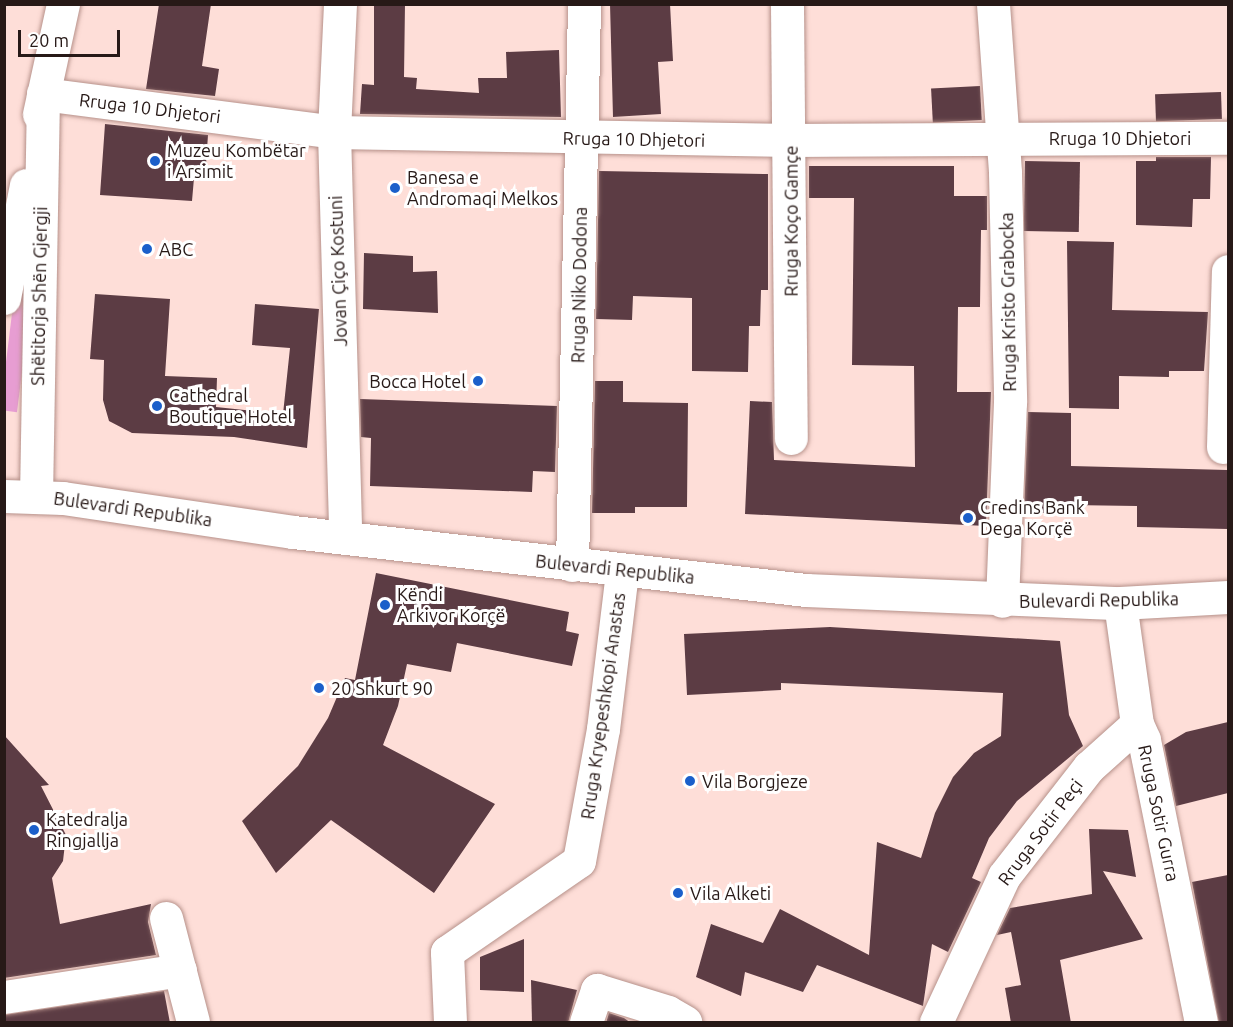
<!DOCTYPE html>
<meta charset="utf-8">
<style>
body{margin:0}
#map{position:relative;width:1233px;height:1027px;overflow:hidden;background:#feded8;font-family:Ubuntu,sans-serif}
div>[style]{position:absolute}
.water>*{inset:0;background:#e79dd2;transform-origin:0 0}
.building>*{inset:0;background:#5c3c44;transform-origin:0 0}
.roads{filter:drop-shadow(0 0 2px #b6918a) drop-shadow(0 0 2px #b6918a)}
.minor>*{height:33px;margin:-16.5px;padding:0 16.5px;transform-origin:16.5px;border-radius:16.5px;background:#fff}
.dots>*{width:16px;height:16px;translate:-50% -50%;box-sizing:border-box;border:3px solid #fff;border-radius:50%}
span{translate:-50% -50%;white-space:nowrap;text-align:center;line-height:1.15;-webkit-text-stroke:6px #fff;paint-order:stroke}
.street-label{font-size:18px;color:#271917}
.poi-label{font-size:18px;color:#271917}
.left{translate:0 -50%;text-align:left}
.right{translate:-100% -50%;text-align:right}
.frame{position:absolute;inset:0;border:6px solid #271917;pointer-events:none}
.scale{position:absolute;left:18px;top:30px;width:102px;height:27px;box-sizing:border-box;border:3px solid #271917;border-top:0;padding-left:8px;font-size:18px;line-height:21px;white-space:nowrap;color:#271917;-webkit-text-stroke:4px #fff;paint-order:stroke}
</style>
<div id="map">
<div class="water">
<div style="left:15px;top:289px;width:17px;height:122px;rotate:7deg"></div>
</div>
<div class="building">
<div style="clip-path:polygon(159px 4px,211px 4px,202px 66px,219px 69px,215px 96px,146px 89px)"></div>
<div style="clip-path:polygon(374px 4px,405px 4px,404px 77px,417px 78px,416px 89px,479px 93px,478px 78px,507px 78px,506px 52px,559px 50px,561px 117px,360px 114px,362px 84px,374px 85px)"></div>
<div style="clip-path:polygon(610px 4px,670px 4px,673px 61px,658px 62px,661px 114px,613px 117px)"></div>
<div style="left:980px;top:86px;width:34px;height:49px;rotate:87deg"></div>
<div style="left:1221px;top:92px;width:27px;height:66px;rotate:88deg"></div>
<div style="clip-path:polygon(105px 124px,208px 135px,205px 179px,194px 178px,192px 201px,100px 195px)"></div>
<div style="clip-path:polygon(1156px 157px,1211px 157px,1210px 199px,1193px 199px,1192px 227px,1136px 225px,1136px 161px,1156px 161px)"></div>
<div style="left:1025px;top:161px;width:55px;height:70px;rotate:1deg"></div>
<div style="clip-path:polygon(809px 166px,954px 166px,954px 196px,987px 196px,987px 230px,981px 230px,980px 307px,958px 307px,957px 392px,991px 392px,986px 526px,745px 514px,750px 401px,772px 402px,774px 460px,915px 467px,914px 366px,852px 365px,854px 198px,809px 198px)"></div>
<div style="clip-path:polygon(599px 171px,768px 174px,768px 290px,761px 290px,760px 326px,749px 326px,748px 372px,692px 371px,692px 298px,633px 296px,632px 320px,596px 319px)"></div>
<div style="clip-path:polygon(1067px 241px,1114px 242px,1112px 310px,1208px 312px,1204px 371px,1169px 371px,1169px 377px,1119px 376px,1119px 409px,1069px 408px)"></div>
<div style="clip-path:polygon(364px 253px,413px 256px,413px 272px,437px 271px,438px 313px,363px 309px)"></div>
<div style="clip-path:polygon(95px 294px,170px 299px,165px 376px,217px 378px,216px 407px,283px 414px,290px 348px,252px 345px,255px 304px,319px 309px,307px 448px,234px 437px,132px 433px,109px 421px,103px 400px,104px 360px,90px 359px)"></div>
<div style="clip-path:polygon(595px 381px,623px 381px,623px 402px,688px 403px,687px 507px,635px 507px,635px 513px,592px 513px)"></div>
<div style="clip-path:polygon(360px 399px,557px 406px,555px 472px,533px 471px,532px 492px,370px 486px,371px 438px,361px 437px)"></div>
<div style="clip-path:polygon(1028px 412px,1071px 413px,1071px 466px,1228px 470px,1228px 529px,1137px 527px,1137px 506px,1070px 505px,1070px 513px,1024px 513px)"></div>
<div style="clip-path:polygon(376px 573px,569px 612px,566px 631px,579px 634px,572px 666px,457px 643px,451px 672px,407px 664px,398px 706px,383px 745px,495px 804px,434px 893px,331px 820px,276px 873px,242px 821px,298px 766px,328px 718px,345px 678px,355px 680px)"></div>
<div style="clip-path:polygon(830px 627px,1060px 641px,1069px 715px,1083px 746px,1017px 801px,989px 838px,972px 878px,981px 882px,948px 952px,932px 944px,923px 1006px,817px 965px,803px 992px,745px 972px,741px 996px,696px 977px,711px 924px,763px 943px,780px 909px,869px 955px,877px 842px,921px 858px,935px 813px,953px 777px,974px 753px,1001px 736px,1003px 693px,781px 683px,781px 690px,687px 695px,684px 634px)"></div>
<div style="clip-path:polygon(1228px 722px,1228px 793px,1176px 806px,1164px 745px,1186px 732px)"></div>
<div style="clip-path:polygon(4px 735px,49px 785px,41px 786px,66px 835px,63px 861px,52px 878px,60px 924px,151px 904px,148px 922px,156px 955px,4px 978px)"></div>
<div style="clip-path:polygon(1089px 829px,1128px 830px,1136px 877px,1103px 871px,1143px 939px,1060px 960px,1071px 1023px,1011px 1023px,1005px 988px,1021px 985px,1011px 932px,997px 935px,1010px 908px,1092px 894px)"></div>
<div style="clip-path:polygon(1228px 875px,1228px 1023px,1219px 1023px,1192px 882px)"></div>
<div style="clip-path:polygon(524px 939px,524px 992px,480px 990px,480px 957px)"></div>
<div style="clip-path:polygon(531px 980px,577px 990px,568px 1023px,532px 1023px)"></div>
<div style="clip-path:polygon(164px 991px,170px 1023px,4px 1023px,4px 1015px)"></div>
<div style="clip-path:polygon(609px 1013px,624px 1018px,631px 1023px,606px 1023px)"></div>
</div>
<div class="roads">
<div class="minor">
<div style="left:340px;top:4px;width:128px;rotate:92.7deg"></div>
<div style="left:334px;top:132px;width:405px;rotate:88.4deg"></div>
<div style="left:787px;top:4px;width:434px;rotate:89.5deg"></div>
<div style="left:993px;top:4px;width:169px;rotate:85.9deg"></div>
<div style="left:1005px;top:173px;width:229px;rotate:88.7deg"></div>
<div style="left:1010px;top:402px;width:199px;rotate:92.3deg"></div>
<div style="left:39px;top:114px;width:113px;rotate:-77.7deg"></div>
<div style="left:4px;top:298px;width:115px;rotate:-79deg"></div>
<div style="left:1223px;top:447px;width:176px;rotate:-88.4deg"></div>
<div style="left:4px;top:496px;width:59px;rotate:1.9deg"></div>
<div style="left:63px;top:498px;width:232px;rotate:8.4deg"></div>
<div style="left:293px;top:532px;width:516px;rotate:6.45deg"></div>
<div style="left:806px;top:590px;width:314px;rotate:2.4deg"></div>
<div style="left:1120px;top:603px;width:108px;rotate:-3.2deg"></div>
<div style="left:36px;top:497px;width:403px;rotate:-89deg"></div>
<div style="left:43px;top:94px;width:293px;rotate:7.4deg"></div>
<div style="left:334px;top:132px;width:457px;rotate:1deg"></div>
<div style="left:791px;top:140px;width:437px;rotate:-0.3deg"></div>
<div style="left:572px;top:565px;width:561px;rotate:-88.77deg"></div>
<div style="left:1120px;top:603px;width:122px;rotate:82deg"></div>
<div style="left:1137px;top:724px;width:17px;rotate:66deg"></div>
<div style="left:1144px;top:740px;width:288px;rotate:78.6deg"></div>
<div style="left:166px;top:918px;width:107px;rotate:75.4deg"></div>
<div style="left:4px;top:997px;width:178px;rotate:-8.7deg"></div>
<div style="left:450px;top:1022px;width:70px;rotate:-92.5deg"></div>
<div style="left:447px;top:952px;width:160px;rotate:-34.6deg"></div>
<div style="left:579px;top:861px;width:134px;rotate:-79.7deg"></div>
<div style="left:603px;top:729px;width:159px;rotate:-83.1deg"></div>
<div style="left:586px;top:1022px;width:34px;rotate:-71deg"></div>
<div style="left:597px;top:990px;width:74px;rotate:17.2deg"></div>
<div style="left:668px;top:1012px;width:20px;rotate:30deg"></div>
<div style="left:936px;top:1022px;width:161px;rotate:-65deg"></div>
<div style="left:1004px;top:876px;width:138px;rotate:-52.1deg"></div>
<div style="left:1089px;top:767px;width:64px;rotate:-41.9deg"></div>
</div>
</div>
<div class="dots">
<div style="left:155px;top:161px;background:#1b5fca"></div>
<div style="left:395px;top:188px;background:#1b5fca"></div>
<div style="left:147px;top:249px;background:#1b5fca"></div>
<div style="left:478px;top:381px;background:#1b5fca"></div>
<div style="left:157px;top:406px;background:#1b5fca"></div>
<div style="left:968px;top:518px;background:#1b5fca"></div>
<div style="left:385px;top:605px;background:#1b5fca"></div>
<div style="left:319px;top:688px;background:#1b5fca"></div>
<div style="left:690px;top:781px;background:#1b5fca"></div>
<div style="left:34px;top:830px;background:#1b5fca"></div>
<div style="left:678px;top:893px;background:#1b5fca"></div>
</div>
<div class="street-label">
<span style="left:150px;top:108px;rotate:7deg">Rruga 10 Dhjetori</span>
<span style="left:1120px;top:138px">Rruga 10 Dhjetori</span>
<span style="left:634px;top:139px;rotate:1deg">Rruga 10 Dhjetori</span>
<span style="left:791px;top:221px;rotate:-90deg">Rruga Koço Gamçe</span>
<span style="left:338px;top:271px;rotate:-92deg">Jovan Çiço Kostuni</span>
<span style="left:579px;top:285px;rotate:-89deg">Rruga Niko Dodona</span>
<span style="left:39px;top:296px;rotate:-89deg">Shëtitorja Shën Gjergji</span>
<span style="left:1008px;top:302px;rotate:-91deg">Rruga Kristo Grabocka</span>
<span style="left:133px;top:509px;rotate:8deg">Bulevardi Republika</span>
<span style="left:615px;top:569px;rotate:6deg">Bulevardi Republika</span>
<span style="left:1099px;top:600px;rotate:-1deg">Bulevardi Republika</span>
<span style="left:603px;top:706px;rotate:-82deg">Rruga Kryepeshkopi Anastas</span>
<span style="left:1159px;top:813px;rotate:78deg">Rruga Sotir Gurra</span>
<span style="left:1040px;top:832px;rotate:-53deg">Rruga Sotir Peçi</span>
</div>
<div class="poi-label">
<span class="left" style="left:167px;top:161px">Muzeu Kombëtar<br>i Arsimit</span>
<span class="left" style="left:407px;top:188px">Banesa e<br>Andromaqi Melkos</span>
<span class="left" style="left:159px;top:249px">ABC</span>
<span class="right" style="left:466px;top:381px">Bocca Hotel</span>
<span class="left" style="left:169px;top:406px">Cathedral<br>Boutique Hotel</span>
<span class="left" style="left:980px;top:518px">Credins Bank<br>Dega Korçë</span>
<span class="left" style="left:397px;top:605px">Këndi<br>Arkivor Korçë</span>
<span class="left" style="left:331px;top:688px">20 Shkurt 90</span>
<span class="left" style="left:702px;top:781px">Vila Borgjeze</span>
<span class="left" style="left:46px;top:830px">Katedralja<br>Ringjallja</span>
<span class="left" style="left:690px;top:893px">Vila Alketi</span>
</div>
<div class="frame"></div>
<div class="scale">20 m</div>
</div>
